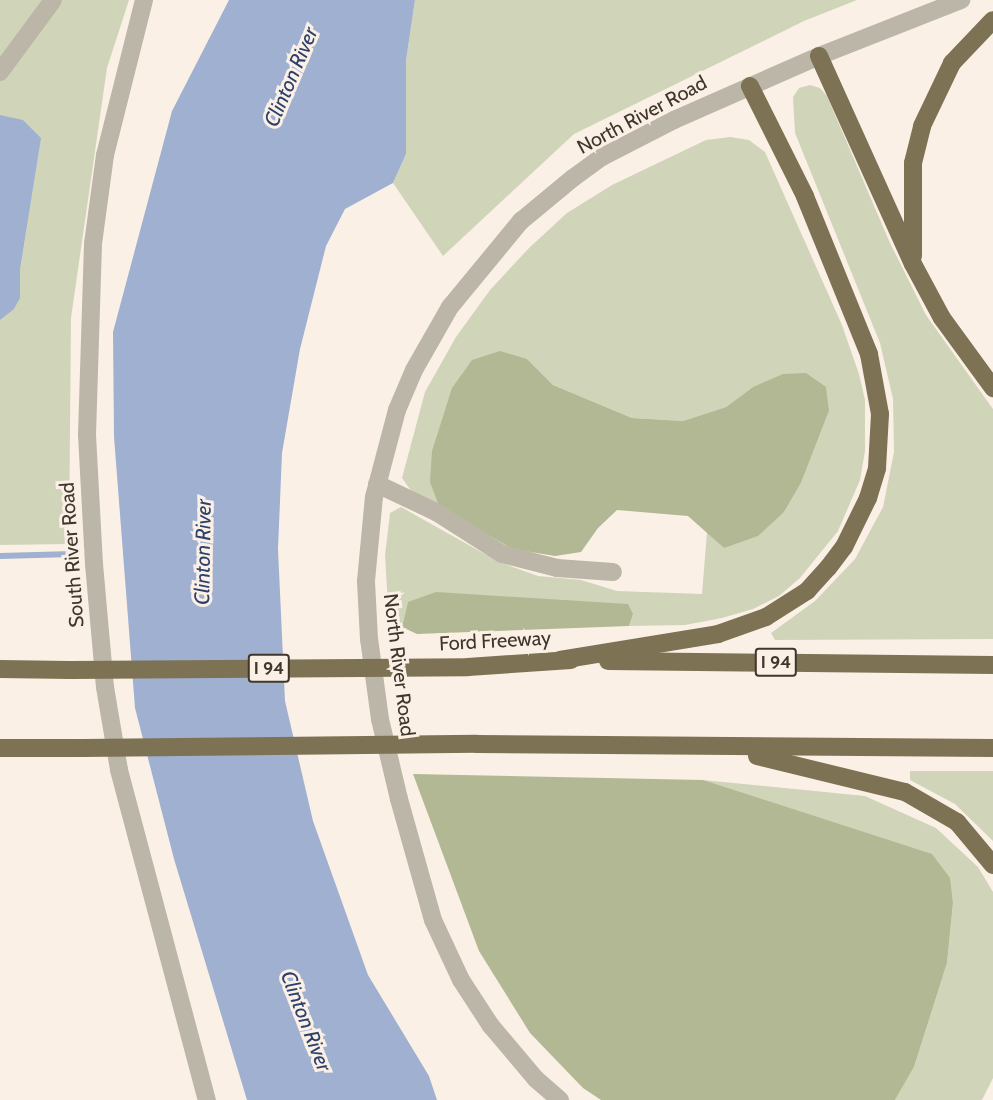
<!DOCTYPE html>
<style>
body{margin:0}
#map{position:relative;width:993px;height:1100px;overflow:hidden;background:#fbf0e5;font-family:Cabin,sans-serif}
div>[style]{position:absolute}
.green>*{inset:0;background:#d0d5ba}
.forest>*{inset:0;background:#b1b893}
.water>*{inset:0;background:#a0b0d1}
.stream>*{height:6px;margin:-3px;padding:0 3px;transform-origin:3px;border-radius:3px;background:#a0b0d1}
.minor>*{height:18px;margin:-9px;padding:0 9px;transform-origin:9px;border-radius:9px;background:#bcb6a8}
.highway>*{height:18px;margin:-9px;padding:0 9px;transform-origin:9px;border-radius:9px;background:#7d7253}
.highway-bridge>*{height:18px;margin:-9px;padding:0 9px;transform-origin:9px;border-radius:9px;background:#7d7253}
span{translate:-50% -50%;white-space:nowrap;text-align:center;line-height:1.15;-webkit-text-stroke:6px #fbf0e5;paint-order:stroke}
.shield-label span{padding:2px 4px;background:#fbf0e5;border:2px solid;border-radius:4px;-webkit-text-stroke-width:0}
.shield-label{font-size:18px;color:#40362b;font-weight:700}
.street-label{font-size:20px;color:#40362b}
.water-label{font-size:21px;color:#2c406c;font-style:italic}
</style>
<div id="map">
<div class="green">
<div style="clip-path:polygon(0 0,129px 0,107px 68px,71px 318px,69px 544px,0 545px)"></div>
<div style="clip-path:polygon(415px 0,857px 0,804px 21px,574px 134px,443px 256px,393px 183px,406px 154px,406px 61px)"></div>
<div style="clip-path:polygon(810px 85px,820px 88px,827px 96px,890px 243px,926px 315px,993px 409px,993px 639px,775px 640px,771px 633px,815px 601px,855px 559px,883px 507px,894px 452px,893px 399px,880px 343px,795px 133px,793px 97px,799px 88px)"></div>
<div style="clip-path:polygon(730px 137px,749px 140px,765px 152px,842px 325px,859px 374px,865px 400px,865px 451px,860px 480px,838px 531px,800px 578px,779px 596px,753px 609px,722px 618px,685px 625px,629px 626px,633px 614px,408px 602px,402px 627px,389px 624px,385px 555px,390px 513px,401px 507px,499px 562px,538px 576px,581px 580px,617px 591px,702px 594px,707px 532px,724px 548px,784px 512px,801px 483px,829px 411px,753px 387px,726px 407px,683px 421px,632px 418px,553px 385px,527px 359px,439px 506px,412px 492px,402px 478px,425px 392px,456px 337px,490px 290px,529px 248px,567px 213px,612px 185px,706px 140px)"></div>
<div style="clip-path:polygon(910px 771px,993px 771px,993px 841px,955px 804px,910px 780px)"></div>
<div style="clip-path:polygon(703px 780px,865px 796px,936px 828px,978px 867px,993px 892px,993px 1078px,982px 1100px,895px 1100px,914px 1067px,947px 963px,953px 903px,949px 878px)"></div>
</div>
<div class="forest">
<div style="clip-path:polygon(500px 351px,527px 359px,553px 385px,632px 418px,683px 421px,726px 407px,753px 387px,783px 374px,806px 373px,826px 387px,829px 411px,801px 483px,784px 512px,758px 536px,724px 548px,688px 516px,617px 510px,598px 528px,581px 552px,555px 556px,512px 549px,439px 506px,430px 482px,432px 451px,452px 388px,472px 360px)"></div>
<div style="clip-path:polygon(436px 592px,628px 604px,633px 614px,629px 626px,417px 634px,402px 627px,408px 602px)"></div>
<div style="clip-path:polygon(413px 774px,703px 780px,932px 854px,950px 878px,953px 903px,947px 963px,914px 1067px,895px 1100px,601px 1100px,583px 1088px,530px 1033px,479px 951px)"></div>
</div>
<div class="water">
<div style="clip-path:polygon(229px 0,415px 0,406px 61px,406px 154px,393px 183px,345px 209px,326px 246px,300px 349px,282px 453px,278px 549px,285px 701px,313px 821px,368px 975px,429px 1076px,437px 1100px,247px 1100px,174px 859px,135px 708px,114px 437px,113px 332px,172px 111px)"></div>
<div style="clip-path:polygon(0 115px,23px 120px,41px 138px,20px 269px,20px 298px,14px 309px,0 320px)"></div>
</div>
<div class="stream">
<div style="left:0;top:556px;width:73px;rotate:-1.6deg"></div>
</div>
<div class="minor">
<div style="left:144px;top:0;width:160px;rotate:104.1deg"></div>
<div style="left:105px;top:155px;width:90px;rotate:97.7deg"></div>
<div style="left:93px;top:244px;width:191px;rotate:91.8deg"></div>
<div style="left:87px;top:435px;width:129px;rotate:86.9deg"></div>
<div style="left:94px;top:564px;width:123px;rotate:84.9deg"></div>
<div style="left:105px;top:687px;width:84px;rotate:80.4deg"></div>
<div style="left:119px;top:770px;width:342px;rotate:75.1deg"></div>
<div style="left:0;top:72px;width:89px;rotate:-53.6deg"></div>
<div style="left:377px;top:484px;width:65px;rotate:25.4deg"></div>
<div style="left:436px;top:512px;width:78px;rotate:32.5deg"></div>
<div style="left:502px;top:554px;width:57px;rotate:14.3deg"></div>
<div style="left:557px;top:568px;width:56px;rotate:4.1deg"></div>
<div style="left:560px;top:1100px;width:33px;rotate:-139deg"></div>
<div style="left:535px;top:1078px;width:68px;rotate:-130.2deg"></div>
<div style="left:491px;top:1026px;width:55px;rotate:-123.1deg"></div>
<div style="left:461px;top:980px;width:66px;rotate:-115deg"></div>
<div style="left:433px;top:920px;width:126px;rotate:-105.7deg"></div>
<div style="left:399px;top:799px;width:82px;rotate:-103.4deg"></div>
<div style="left:380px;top:719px;width:81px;rotate:-97.8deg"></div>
<div style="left:369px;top:639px;width:58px;rotate:-93deg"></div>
<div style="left:366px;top:581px;width:84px;rotate:-84.6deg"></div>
<div style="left:374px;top:497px;width:90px;rotate:-75.2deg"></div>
<div style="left:397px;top:410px;width:43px;rotate:-67deg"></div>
<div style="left:414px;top:370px;width:73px;rotate:-60.3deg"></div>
<div style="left:450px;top:307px;width:112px;rotate:-50.5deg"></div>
<div style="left:521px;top:221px;width:67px;rotate:-39.6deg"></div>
<div style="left:573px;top:178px;width:36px;rotate:-36deg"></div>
<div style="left:602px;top:157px;width:81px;rotate:-27.2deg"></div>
<div style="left:674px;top:120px;width:158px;rotate:-23.8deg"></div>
<div style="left:819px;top:56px;width:153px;rotate:-21.5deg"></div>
</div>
<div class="highway">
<div style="left:819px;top:56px;width:228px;rotate:65.7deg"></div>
<div style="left:913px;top:264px;width:61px;rotate:61.8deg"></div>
<div style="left:942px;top:318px;width:87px;rotate:53.9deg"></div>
<div style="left:913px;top:256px;width:93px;rotate:-90deg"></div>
<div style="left:913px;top:163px;width:38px;rotate:-76deg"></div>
<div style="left:922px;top:126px;width:70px;rotate:-64.5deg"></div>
<div style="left:952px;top:63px;width:59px;rotate:-46.4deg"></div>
<div style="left:560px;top:660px;width:160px;rotate:-9.3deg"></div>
<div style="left:718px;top:634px;width:51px;rotate:-19.5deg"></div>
<div style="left:766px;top:617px;width:49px;rotate:-32.4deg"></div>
<div style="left:807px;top:591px;width:31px;rotate:-48deg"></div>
<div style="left:828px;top:568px;width:26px;rotate:-53deg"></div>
<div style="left:844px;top:547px;width:55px;rotate:-63.9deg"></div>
<div style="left:868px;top:498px;width:31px;rotate:-73deg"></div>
<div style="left:877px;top:468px;width:54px;rotate:-86.8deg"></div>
<div style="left:880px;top:414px;width:61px;rotate:-100.4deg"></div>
<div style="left:869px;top:354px;width:170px;rotate:-112.1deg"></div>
<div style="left:805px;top:196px;width:123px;rotate:-116.6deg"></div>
<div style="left:608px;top:661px;width:385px;rotate:0.6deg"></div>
<div style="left:468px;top:667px;width:103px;rotate:-3.9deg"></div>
<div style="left:0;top:669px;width:70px;rotate:0.8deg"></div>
<div style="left:477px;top:744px;width:516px;rotate:0.44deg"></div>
<div style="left:0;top:748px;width:82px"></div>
<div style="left:757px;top:756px;width:152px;rotate:13.7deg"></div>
<div style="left:905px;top:792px;width:60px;rotate:30deg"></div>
<div style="left:957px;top:822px;width:56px;rotate:50.1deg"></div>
</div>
<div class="highway-bridge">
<div style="left:70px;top:670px;width:398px;rotate:-0.4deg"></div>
<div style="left:82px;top:748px;width:395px;rotate:-0.6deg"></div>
</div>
<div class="shield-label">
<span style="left:776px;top:662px">I 94</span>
<span style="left:269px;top:668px">I 94</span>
</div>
<div class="street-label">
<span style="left:642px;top:115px;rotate:-28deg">North River Road</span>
<span style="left:72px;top:555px;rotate:-94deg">South River Road</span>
<span style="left:495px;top:641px;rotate:-3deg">Ford Freeway</span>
<span style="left:399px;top:665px;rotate:83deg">North River Road</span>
</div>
<div class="water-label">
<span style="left:291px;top:77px;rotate:-67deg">Clinton River</span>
<span style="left:203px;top:552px;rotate:-89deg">Clinton River</span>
<span style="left:306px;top:1021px;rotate:69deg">Clinton River</span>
</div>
</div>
